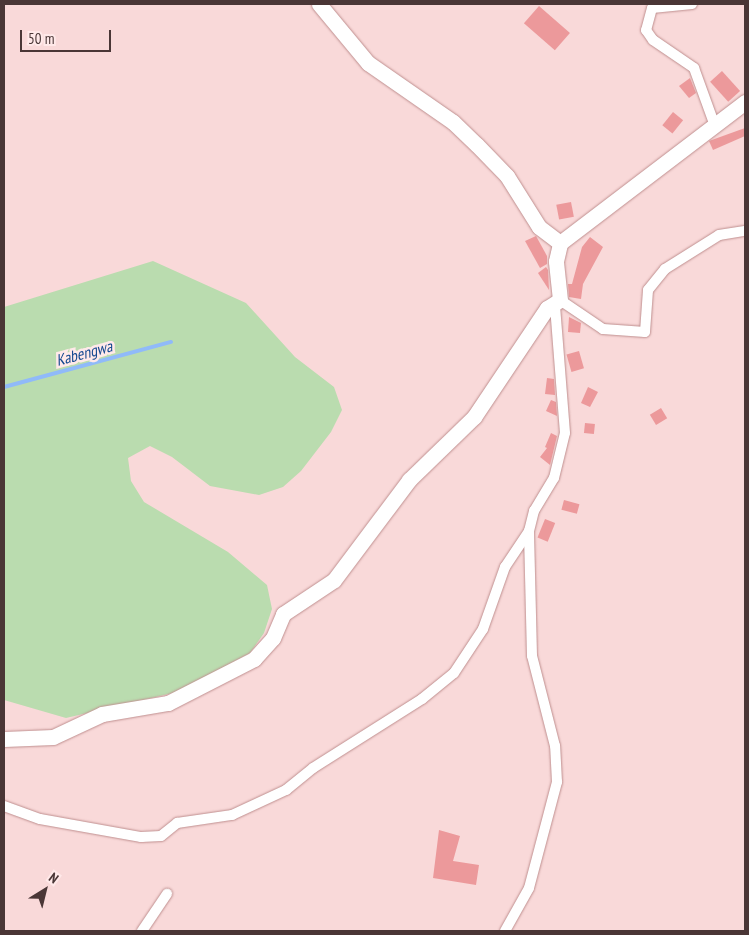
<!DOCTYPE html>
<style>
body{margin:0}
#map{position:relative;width:749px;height:935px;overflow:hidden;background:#f9d9d9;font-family:"PT Sans Narrow",sans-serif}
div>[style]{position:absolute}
.green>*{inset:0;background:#badcaf}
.stream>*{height:4px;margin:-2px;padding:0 2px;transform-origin:2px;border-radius:2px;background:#90baf9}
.building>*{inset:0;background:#ec999b;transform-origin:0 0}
.roads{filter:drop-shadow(0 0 1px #bf8f8f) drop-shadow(0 0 1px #bf8f8f)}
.street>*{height:10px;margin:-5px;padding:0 5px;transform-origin:5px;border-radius:5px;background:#fff}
.secondary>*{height:15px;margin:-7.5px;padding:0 7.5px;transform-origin:7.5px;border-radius:7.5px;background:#fff}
span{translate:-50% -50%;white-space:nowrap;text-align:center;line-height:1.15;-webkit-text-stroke:5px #ffe9e9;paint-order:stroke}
.water-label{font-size:16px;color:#154990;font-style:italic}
.frame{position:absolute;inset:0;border:5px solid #4a3636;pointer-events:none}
.north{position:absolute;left:20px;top:865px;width:50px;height:50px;-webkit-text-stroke:4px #ffe9e9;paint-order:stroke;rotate:36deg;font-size:14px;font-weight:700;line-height:20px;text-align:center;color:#4a3636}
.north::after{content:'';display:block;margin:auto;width:18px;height:22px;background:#4a3636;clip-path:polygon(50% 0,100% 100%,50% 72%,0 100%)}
.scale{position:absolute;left:20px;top:30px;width:91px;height:22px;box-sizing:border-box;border:2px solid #4a3636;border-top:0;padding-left:6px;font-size:15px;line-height:18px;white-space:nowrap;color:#4a3636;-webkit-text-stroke:4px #ffe9e9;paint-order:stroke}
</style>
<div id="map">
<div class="green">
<div style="clip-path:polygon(153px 261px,246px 303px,295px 357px,334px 387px,342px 410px,331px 432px,301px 471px,283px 487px,259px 495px,210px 486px,172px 457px,150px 446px,128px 458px,131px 481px,144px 502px,228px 552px,267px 585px,272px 609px,264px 633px,250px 653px,177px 692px,66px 718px,4px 700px,4px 307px)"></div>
</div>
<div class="stream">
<div style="left:4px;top:387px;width:173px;rotate:-15.1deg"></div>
</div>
<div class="building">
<div style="left:539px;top:6px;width:41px;height:23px;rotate:41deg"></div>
<div style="left:722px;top:71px;width:27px;height:16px;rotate:48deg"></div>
<div style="clip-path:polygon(690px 78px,696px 93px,689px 98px,679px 86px)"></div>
<div style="left:673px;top:112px;width:13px;height:17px;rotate:39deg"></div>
<div style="clip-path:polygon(745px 128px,745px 136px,713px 150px,709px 141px)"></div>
<div style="left:571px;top:202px;width:15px;height:15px;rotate:79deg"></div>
<div style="clip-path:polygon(536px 236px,547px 256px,547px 264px,540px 268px,525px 241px)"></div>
<div style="clip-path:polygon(590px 237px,603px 247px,583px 284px,581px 299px,569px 297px,568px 284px,572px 284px,582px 247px)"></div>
<div style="clip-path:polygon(546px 267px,548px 270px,549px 290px,538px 273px)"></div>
<div style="clip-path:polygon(569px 317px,581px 323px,580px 333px,568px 332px)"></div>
<div style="left:579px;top:351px;width:18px;height:13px;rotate:74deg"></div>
<div style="clip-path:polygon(547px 378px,554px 379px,555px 395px,545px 394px)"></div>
<div style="clip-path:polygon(588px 387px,598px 392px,590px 407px,581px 403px)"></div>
<div style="clip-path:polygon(551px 400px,556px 402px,557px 416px,546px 411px)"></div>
<div style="left:661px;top:408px;width:12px;height:13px;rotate:59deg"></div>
<div style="left:585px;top:423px;width:10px;height:10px;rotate:6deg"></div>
<div style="clip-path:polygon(551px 433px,557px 436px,550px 465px,540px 457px,547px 448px,545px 447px)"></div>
<div style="left:564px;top:500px;width:16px;height:10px;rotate:15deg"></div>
<div style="left:545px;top:519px;width:11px;height:20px;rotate:22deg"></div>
<div style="clip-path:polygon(439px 830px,460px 836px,453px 861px,479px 865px,476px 885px,433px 878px)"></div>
</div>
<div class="roads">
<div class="street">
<div style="left:692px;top:4px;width:40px;rotate:174.3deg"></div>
<div style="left:652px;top:8px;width:23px;rotate:105deg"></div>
<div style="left:646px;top:30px;width:12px;rotate:55deg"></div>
<div style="left:653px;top:40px;width:50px;rotate:34.3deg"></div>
<div style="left:694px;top:68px;width:62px;rotate:70.1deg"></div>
<div style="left:560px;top:300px;width:52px;rotate:34deg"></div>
<div style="left:603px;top:329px;width:42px;rotate:4.1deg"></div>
<div style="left:645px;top:332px;width:42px;rotate:-85.9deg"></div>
<div style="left:648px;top:290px;width:27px;rotate:-51deg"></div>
<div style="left:665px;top:269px;width:64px;rotate:-32.2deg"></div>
<div style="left:719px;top:235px;width:26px;rotate:-9deg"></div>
<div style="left:4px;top:806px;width:38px;rotate:20deg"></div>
<div style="left:40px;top:819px;width:103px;rotate:10.1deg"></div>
<div style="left:141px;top:837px;width:20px;rotate:-3deg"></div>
<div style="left:161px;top:836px;width:21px;rotate:-39deg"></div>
<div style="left:177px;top:823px;width:56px;rotate:-8.3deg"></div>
<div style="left:232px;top:815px;width:60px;rotate:-24.8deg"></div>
<div style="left:286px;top:790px;width:35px;rotate:-39deg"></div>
<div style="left:313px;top:768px;width:129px;rotate:-32.3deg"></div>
<div style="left:422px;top:699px;width:41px;rotate:-39.1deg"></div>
<div style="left:454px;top:673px;width:53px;rotate:-56.6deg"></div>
<div style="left:483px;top:629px;width:66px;rotate:-70.5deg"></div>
<div style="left:505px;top:567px;width:43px;rotate:-56.3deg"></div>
<div style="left:142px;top:931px;width:45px;rotate:-56deg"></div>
<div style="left:505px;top:931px;width:49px;rotate:-60.8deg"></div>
<div style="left:529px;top:888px;width:110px;rotate:-75.2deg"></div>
<div style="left:557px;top:782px;width:36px;rotate:-93deg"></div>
<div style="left:555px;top:746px;width:93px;rotate:-104.3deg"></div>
<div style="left:532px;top:656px;width:125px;rotate:-91.4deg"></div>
<div style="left:529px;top:531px;width:21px;rotate:-76deg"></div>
<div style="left:534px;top:511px;width:39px;rotate:-59deg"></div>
<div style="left:554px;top:478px;width:46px;rotate:-76.3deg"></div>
<div style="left:565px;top:433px;width:128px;rotate:-94.5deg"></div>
</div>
<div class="secondary">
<div style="left:319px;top:4px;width:77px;rotate:50.3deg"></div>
<div style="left:368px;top:63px;width:103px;rotate:34.8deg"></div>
<div style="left:453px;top:122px;width:33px;rotate:44deg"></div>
<div style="left:477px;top:145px;width:43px;rotate:45.9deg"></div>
<div style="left:507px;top:176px;width:60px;rotate:57.9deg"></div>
<div style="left:539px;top:227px;width:26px;rotate:37deg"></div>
<div style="left:560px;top:243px;width:233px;rotate:-37.3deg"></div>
<div style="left:4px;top:739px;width:49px;rotate:-2.3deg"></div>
<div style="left:53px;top:737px;width:54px;rotate:-25.1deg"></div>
<div style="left:102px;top:714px;width:67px;rotate:-9.5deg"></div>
<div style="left:168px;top:703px;width:97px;rotate:-27.1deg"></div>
<div style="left:254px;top:659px;width:28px;rotate:-48deg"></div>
<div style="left:273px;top:638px;width:26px;rotate:-67deg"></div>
<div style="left:283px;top:614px;width:61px;rotate:-33.7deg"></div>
<div style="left:334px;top:580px;width:125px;rotate:-53.1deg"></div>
<div style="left:409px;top:480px;width:91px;rotate:-44.1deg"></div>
<div style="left:474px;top:417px;width:131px;rotate:-56.2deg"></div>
<div style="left:547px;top:308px;width:15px;rotate:-32deg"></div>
<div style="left:560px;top:300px;width:39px;rotate:-96deg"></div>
<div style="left:556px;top:261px;width:18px;rotate:-77deg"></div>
</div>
</div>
<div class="water-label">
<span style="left:84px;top:353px;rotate:-15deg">Kabengwa</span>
</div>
<div class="frame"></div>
<div class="north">N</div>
<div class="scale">50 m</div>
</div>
